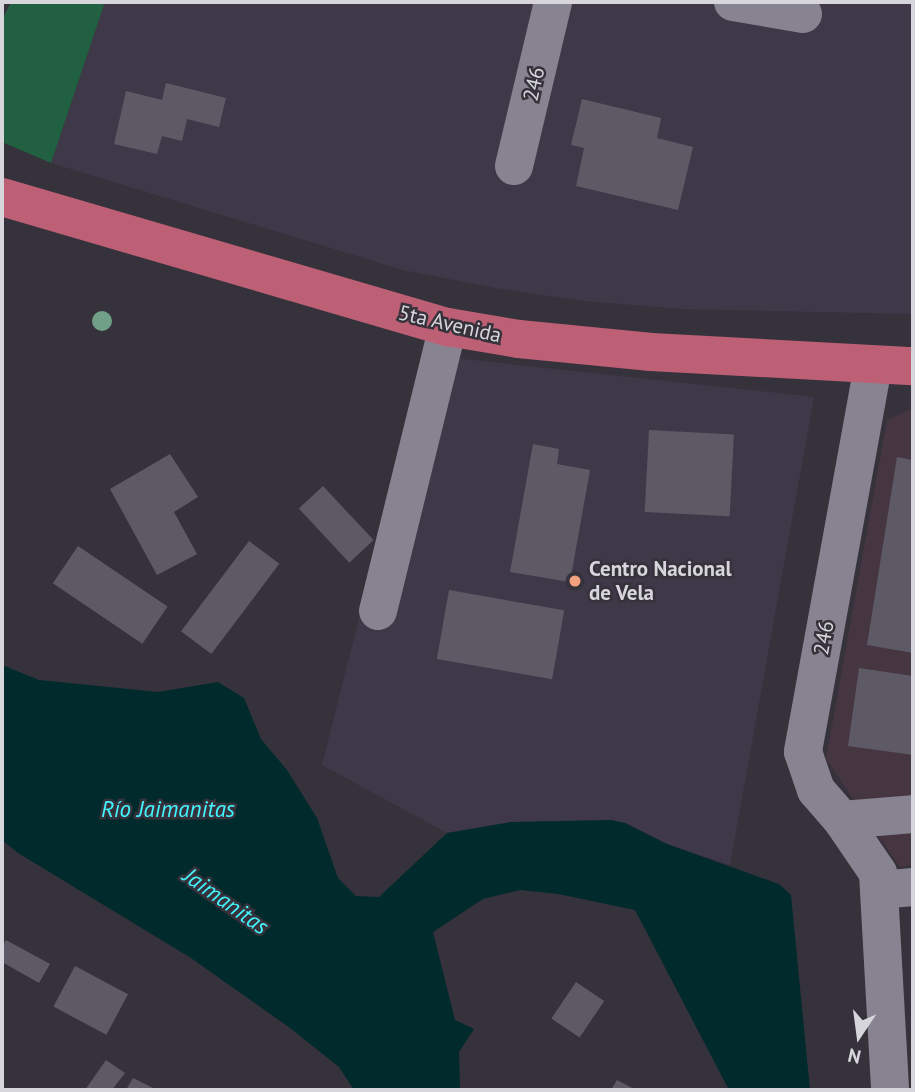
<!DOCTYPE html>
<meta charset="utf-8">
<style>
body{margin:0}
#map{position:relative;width:915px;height:1092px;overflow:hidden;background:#36323c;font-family:"PT Sans",sans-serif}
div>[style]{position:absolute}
.industrial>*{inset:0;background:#463641}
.education>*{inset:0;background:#3f3848}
.green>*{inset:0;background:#216142}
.water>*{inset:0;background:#012a2c}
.building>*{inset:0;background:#5d5a66;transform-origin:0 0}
.minor>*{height:38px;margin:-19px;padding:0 19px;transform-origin:19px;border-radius:19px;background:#888390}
.highway>*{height:38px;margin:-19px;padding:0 19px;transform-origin:19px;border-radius:19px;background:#be6075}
.trees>*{width:20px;height:20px;margin:-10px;border-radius:50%;background:#71a089}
.dots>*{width:19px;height:19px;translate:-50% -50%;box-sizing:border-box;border:4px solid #36323c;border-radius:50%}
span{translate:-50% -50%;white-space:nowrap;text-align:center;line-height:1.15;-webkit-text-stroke:5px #36323c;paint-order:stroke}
.street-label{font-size:21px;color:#d8d6dd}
.poi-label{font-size:21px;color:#d8d6dd;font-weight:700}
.left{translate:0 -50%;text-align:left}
.water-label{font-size:23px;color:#42f6fd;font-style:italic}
.frame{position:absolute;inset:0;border:4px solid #d8d6dd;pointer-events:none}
.north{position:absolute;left:824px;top:1001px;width:70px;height:70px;-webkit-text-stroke:5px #36323c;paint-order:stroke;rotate:193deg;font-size:19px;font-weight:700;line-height:28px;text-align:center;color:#d8d6dd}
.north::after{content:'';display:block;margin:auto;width:24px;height:32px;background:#d8d6dd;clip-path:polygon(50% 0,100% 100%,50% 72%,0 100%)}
</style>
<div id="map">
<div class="industrial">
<div style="clip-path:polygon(913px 408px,913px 865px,900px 867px,826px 759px,887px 420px)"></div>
</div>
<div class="education">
<div style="clip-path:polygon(105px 2px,913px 2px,913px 314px,682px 309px,584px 301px,495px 288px,403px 270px,51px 163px)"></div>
<div style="clip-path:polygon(426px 355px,814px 397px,730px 865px,667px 844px,626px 823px,611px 820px,511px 822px,447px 833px,322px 765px)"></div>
</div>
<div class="green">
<div style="clip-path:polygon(11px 2px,105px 2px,51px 163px,2px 142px,2px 20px)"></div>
</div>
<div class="water">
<div style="clip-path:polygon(2px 665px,39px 680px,158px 692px,218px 682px,244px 698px,261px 739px,287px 770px,317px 818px,338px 878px,356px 896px,379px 897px,447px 833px,511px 822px,611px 820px,625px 823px,667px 844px,779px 884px,791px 895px,810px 1090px,729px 1090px,635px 910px,558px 894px,520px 890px,483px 899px,433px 932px,455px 1020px,474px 1029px,459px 1052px,460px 1090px,354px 1090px,339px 1067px,290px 1028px,191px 958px,18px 853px,2px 840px)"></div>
</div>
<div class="building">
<div style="clip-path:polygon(166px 83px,226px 98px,219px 127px,187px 119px,182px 141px,162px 136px,157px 154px,114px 144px,126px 91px,162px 100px)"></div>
<div style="clip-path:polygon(582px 99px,661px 118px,657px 138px,693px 147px,678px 210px,576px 186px,584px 148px,571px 145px)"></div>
<div style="left:649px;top:430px;width:85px;height:82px;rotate:3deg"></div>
<div style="clip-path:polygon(533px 444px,559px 449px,557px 464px,590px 470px,570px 582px,510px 572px)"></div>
<div style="clip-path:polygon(170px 454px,198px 497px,174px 512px,197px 554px,157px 575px,110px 489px)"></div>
<div style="clip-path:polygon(897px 457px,913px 460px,913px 653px,867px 645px)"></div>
<div style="left:323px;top:486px;width:74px;height:33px;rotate:47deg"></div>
<div style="left:249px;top:541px;width:38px;height:113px;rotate:37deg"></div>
<div style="left:78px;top:546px;width:108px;height:45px;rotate:34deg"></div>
<div style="left:449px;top:590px;width:117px;height:70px;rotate:10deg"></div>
<div style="clip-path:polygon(859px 668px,913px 676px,913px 755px,848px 746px)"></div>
<div style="clip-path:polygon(6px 940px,50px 964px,39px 983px,2px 962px,2px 946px)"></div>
<div style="left:75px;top:966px;width:60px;height:46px;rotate:28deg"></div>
<div style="left:576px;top:982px;width:34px;height:44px;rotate:34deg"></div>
<div style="clip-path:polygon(106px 1060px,125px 1073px,112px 1090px,85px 1090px)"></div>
<div style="clip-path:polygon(133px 1078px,157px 1090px,126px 1090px)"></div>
<div style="clip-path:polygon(617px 1080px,636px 1090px,611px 1090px)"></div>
</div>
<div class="minor">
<div style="left:733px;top:2px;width:71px;rotate:9.7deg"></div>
<div style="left:514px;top:166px;width:169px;rotate:-76.6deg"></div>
<div style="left:873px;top:366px;width:392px;rotate:100.3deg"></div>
<div style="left:803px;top:752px;width:40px;rotate:71.1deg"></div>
<div style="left:816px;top:790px;width:40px;rotate:49deg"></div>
<div style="left:842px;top:820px;width:64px;rotate:55.8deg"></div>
<div style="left:878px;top:873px;width:217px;rotate:86.8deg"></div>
<div style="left:378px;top:611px;width:292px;rotate:-76.2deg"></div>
<div style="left:842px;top:820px;width:71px;rotate:-4.8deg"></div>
<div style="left:879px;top:890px;width:34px;rotate:-5deg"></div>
</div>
<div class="highway">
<div style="left:2px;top:197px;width:465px;rotate:16.3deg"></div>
<div style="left:448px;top:327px;width:72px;rotate:9.6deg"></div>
<div style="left:519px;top:339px;width:133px;rotate:5.6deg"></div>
<div style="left:651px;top:352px;width:262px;rotate:3.1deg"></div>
</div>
<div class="trees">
<div style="left:102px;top:321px"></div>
</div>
<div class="dots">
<div style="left:575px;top:581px;background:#f2a17e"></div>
</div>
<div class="street-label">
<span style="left:534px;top:84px;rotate:-77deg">246</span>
<span style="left:450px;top:324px;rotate:13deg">5ta Avenida</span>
<span style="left:824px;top:638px;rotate:-80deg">246</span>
</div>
<div class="poi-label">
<span class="left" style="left:589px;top:581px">Centro Nacional<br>de Vela</span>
</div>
<div class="water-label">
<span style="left:168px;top:809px">Río Jaimanitas</span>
<span style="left:226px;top:901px;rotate:35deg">Jaimanitas</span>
</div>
<div class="frame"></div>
<div class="north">N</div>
</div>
